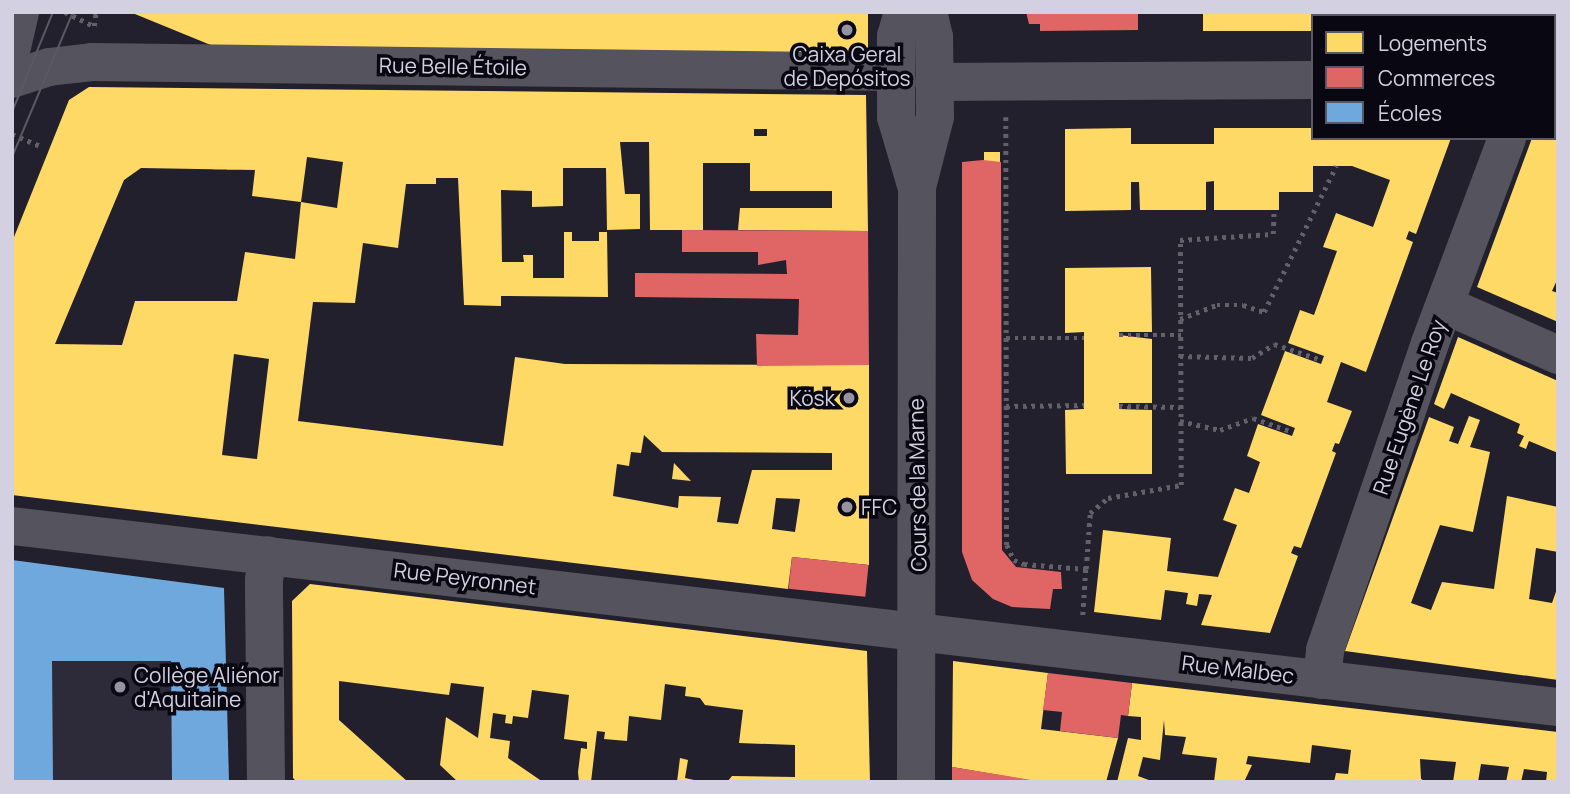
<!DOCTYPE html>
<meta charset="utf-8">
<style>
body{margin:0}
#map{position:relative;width:1570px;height:794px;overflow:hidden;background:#23202d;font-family:Manrope,sans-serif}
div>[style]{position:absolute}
.education>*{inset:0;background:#2d2a3a}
.homes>*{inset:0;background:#ffd966;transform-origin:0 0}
.shops>*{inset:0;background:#e06666;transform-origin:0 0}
.schools>*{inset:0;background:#6fa8dc}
.path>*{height:4.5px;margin-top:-2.25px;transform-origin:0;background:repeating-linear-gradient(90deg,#626068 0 3.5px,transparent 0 8.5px)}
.minor>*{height:38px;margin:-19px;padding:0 19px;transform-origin:19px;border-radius:19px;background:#55535d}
.tertiary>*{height:38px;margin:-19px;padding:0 19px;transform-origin:19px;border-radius:19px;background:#55535d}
.secondary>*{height:38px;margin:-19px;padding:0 19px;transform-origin:19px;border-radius:19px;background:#55535d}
.tram>*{height:2px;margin:-1px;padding:0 1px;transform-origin:1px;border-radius:1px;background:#5a5862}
.dots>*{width:19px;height:19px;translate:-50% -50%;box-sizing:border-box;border:4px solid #090711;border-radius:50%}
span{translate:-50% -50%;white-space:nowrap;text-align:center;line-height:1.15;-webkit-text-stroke:7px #090711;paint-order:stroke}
.poi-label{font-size:21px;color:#d3d1e1}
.right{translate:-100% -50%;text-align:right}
.left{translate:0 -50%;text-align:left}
.street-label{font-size:21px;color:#d3d1e1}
.frame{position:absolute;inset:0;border:14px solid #d3d1e1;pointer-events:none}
.legend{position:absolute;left:1311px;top:14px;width:245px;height:126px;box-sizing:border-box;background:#090711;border:2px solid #5a5864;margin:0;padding:9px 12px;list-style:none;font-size:21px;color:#d3d1e1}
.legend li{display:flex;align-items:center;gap:14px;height:35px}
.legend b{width:35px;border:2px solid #5a5864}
</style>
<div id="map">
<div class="education">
<div style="clip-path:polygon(12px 560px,224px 588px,229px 782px,12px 782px)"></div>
</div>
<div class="homes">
<div style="clip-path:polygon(130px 12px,868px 12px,868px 54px,218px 48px)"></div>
<div style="clip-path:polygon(1203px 12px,1498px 12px,1313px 16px,1313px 31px,1203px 31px)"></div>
<div style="clip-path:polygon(1557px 68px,1558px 278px,1552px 291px,1558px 293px,1558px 322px,1477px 287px,1532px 138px,1554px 138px)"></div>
<div style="clip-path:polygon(evenodd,89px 87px,866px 95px,868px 231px,738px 230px,740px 208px,832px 208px,832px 191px,750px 191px,750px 163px,703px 163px,703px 230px,650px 230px,649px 142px,620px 142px,625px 194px,640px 194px,640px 229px,607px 230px,606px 168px,563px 168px,563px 206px,532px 207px,532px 191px,501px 190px,502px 262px,524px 262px,523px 255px,533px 255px,533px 278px,564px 278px,564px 232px,572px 232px,572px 241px,599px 241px,599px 232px,607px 232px,608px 297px,501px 296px,501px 306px,464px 305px,458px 178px,436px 178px,436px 184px,406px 184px,398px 248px,363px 243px,355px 303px,313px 302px,298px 421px,503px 446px,515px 357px,565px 364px,869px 365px,869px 565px,792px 557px,788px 589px,12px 495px,12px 242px,69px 100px,89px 87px,754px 129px,767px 129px,767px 136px,754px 136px,754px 129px,89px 87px,307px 157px,343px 162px,337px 208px,301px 202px,295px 259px,245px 252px,237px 301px,135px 301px,122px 345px,55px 344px,124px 180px,141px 168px,255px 170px,252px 196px,301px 202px,307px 157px,89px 87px,234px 354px,269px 359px,257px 459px,222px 455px,234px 354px,89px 87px,644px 435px,662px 452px,832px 453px,832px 470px,752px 470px,738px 524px,717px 522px,721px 497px,679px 496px,678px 508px,613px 496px,617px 464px,629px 466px,631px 452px,641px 453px,644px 435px,89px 87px,776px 498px,800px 499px,795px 532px,772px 529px,776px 498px)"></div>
<div style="clip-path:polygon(1131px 128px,1131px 144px,1214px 144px,1214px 128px,1313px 128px,1313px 138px,1451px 138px,1416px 234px,1409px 231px,1406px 239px,1413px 242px,1366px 372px,1341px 362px,1327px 402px,1352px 411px,1339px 444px,1335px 443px,1332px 451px,1336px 453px,1301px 548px,1294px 546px,1291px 553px,1298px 556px,1270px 633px,1201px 625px,1212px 595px,1199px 594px,1197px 606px,1186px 604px,1188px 593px,1165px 590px,1161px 620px,1094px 612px,1103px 530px,1171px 538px,1167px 571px,1218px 577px,1237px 525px,1223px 520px,1235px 488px,1249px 493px,1260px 462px,1247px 456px,1258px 424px,1292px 436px,1295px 428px,1261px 415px,1285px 351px,1321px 364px,1324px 356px,1288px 343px,1300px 310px,1314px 315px,1337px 251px,1323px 247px,1336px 213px,1373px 227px,1390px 180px,1352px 166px,1313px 166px,1313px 192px,1279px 192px,1279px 210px,1214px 210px,1214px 181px,1206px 182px,1206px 210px,1140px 210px,1139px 182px,1131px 182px,1131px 210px,1065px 211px,1065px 129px)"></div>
<div style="left:984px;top:152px;width:16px;height:10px"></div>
<div style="clip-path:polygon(1151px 267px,1152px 332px,1119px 332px,1119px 335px,1152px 339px,1152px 403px,1119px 403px,1119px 409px,1152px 410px,1152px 474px,1066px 474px,1065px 410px,1084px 409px,1084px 332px,1065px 333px,1065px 268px)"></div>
<div style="clip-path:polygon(1458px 337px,1558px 381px,1558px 453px,1529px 441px,1526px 449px,1519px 446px,1524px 436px,1517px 433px,1520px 424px,1451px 393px,1444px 409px,1434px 404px)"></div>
<div style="clip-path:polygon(1469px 416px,1480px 420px,1470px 447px,1490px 452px,1473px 532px,1440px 525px,1411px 603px,1431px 610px,1442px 582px,1494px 589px,1507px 496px,1558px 507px,1558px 552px,1536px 548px,1529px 599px,1552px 603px,1558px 586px,1558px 680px,1345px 651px,1429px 417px,1454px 427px,1449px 441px,1458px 444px)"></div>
<div style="clip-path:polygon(674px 463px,691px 481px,672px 479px)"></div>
<div style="clip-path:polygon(310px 584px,867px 651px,870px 782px,727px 782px,732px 776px,795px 777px,795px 745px,739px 743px,743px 710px,705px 705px,700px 698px,685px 696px,686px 687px,665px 684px,661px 720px,629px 716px,627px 741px,604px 739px,605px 732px,597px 731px,591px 782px,579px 782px,578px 772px,581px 748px,587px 749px,587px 742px,564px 739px,569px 695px,532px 690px,528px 718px,513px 716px,512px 724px,505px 723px,506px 715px,493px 713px,490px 738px,510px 741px,508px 758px,543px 782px,458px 782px,440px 765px,446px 717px,478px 738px,484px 687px,451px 683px,449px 695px,339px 681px,339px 720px,408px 782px,297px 782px,293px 778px,292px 601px)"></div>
<div style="clip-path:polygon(953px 661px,1048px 673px,1041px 729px,1118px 738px,1106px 782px,1040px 782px,952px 767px)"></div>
<div style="clip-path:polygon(1132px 683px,1558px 732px,1558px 782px,1546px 782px,1547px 772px,1524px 769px,1521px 782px,1506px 782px,1509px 767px,1481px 764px,1478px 782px,1453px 782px,1456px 762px,1420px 759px,1421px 779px,1427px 782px,1334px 782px,1336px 773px,1348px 774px,1351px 750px,1312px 745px,1310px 763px,1248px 756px,1246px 764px,1252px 765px,1244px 782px,1214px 782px,1217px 758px,1182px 754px,1186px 737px,1165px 735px,1164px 720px,1160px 760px,1143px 757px,1138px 776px,1154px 782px,1117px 782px,1128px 738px,1141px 740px,1141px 717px,1128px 716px)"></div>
<div style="clip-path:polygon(680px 758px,688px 760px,685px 778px,703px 782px,677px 782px)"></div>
</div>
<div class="shops">
<div style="clip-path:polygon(1026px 12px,1138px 12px,1138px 30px,1040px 31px,1040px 24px,1029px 24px)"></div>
<div style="clip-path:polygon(983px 160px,1001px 162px,1002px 550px,1016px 567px,1061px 572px,1062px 589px,1053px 589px,1050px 609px,1012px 607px,993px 599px,972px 580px,962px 552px,962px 162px)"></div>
<div style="clip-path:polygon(682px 230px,868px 231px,869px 365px,757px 366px,756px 334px,798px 335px,799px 299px,635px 297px,635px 273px,787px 274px,786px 260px,758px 265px,758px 252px,682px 252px)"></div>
<div style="left:792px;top:557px;width:77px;height:32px;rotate:6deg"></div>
<div style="clip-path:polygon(1048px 673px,1132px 683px,1128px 716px,1121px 715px,1118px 738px,1060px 731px,1062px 712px,1043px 710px)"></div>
<div style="clip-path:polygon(952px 767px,1031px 780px,1031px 782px,952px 782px)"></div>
</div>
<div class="schools">
<div style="clip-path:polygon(12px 560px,224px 588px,229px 782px,172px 782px,171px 661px,52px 661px,53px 782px,12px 782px)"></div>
</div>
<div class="path">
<div style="left:65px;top:12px;width:32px;rotate:26deg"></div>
<div style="left:94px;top:26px;width:14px;rotate:-82deg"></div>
<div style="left:1006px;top:117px;width:428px;rotate:89.9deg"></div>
<div style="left:1007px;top:545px;width:17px;rotate:65deg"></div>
<div style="left:1014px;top:560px;width:11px;rotate:22deg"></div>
<div style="left:1024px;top:564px;width:62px;rotate:4.6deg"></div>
<div style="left:1086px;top:569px;width:47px;rotate:93.7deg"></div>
<div style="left:12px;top:134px;width:33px;rotate:23deg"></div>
<div style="left:1180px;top:319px;width:40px;rotate:-21deg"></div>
<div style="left:1217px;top:305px;width:26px"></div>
<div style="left:1243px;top:305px;width:22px;rotate:18deg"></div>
<div style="left:1264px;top:312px;width:163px;rotate:-63.7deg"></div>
<div style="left:1119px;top:335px;width:62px"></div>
<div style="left:1006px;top:338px;width:78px"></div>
<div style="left:1180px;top:356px;width:72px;rotate:1.6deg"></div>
<div style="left:1252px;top:358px;width:26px;rotate:-32deg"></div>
<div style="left:1274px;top:344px;width:51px;rotate:18.4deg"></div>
<div style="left:1006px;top:406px;width:78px;rotate:-0.7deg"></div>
<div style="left:1119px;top:406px;width:61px;rotate:0.9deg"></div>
<div style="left:1180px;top:421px;width:41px;rotate:12.7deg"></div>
<div style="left:1220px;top:430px;width:35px;rotate:-20deg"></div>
<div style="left:1253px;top:418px;width:42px;rotate:19.3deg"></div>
<div style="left:1086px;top:569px;width:56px;rotate:-85.9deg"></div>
<div style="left:1090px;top:513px;width:23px;rotate:-40deg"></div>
<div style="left:1108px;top:498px;width:74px;rotate:-10.1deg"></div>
<div style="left:1181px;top:485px;width:245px;rotate:-90.2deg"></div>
<div style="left:1180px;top:240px;width:93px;rotate:-3.7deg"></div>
<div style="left:1273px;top:234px;width:24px;rotate:-88deg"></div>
</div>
<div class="minor">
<div style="left:1551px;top:16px;width:4px;rotate:-76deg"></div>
<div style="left:12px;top:47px;width:36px;rotate:-77deg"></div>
<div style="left:12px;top:79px;width:39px;rotate:-18deg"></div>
<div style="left:49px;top:67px;width:43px;rotate:-6.6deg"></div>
<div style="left:92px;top:62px;width:804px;rotate:0.71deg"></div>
<div style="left:934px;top:82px;width:379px;rotate:-0.3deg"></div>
<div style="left:1445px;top:305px;width:124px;rotate:23.9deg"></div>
<div style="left:1322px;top:680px;width:30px;rotate:-84deg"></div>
<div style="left:1325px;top:650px;width:324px;rotate:-71.1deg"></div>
<div style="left:1430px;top:343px;width:219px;rotate:-69.4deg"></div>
<div style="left:266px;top:782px;width:202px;rotate:-90.6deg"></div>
<div style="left:264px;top:580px;width:25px;rotate:-81deg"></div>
</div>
<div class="tertiary">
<div style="left:12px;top:526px;width:1557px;rotate:6.68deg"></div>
</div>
<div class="secondary">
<div style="left:903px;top:12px;width:25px;rotate:106deg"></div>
<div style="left:896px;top:36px;width:81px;rotate:90deg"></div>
<div style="left:896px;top:117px;width:71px;rotate:73.6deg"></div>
<div style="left:916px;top:782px;width:595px;rotate:-89.9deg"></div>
<div style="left:917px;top:187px;width:72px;rotate:-75.6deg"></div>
<div style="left:935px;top:117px;width:80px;rotate:-90.7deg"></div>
<div style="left:934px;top:37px;width:26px;rotate:-103deg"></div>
</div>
<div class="tram">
<div style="left:12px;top:112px;width:108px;rotate:-67.7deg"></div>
<div style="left:12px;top:157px;width:157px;rotate:-67.2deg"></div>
</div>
<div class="dots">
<div style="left:847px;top:30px;background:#9593a2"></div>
<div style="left:849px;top:398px;background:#9593a2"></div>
<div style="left:847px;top:507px;background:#9593a2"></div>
<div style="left:120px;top:687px;background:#9593a2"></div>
</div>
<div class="poi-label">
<span style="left:847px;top:66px">Caixa Geral<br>de Depósitos</span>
<span class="right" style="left:835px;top:398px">Kösk</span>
<span class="left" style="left:861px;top:507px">FFC</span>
<span class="left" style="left:134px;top:687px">Collège Aliénor<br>d'Aquitaine</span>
</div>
<div class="street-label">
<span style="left:453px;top:66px;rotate:1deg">Rue Belle Étoile</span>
<span style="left:1409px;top:407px;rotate:-71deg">Rue Eugène Le Roy</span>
<span style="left:917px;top:485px;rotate:-91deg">Cours de la Marne</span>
<span style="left:465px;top:578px;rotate:7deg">Rue Peyronnet</span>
<span style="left:1238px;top:669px;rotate:7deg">Rue Malbec</span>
</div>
<div class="frame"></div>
<ul class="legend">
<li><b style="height:19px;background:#ffd966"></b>Logements</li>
<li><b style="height:19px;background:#e06666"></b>Commerces</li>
<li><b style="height:19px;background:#6fa8dc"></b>Écoles</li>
</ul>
</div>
